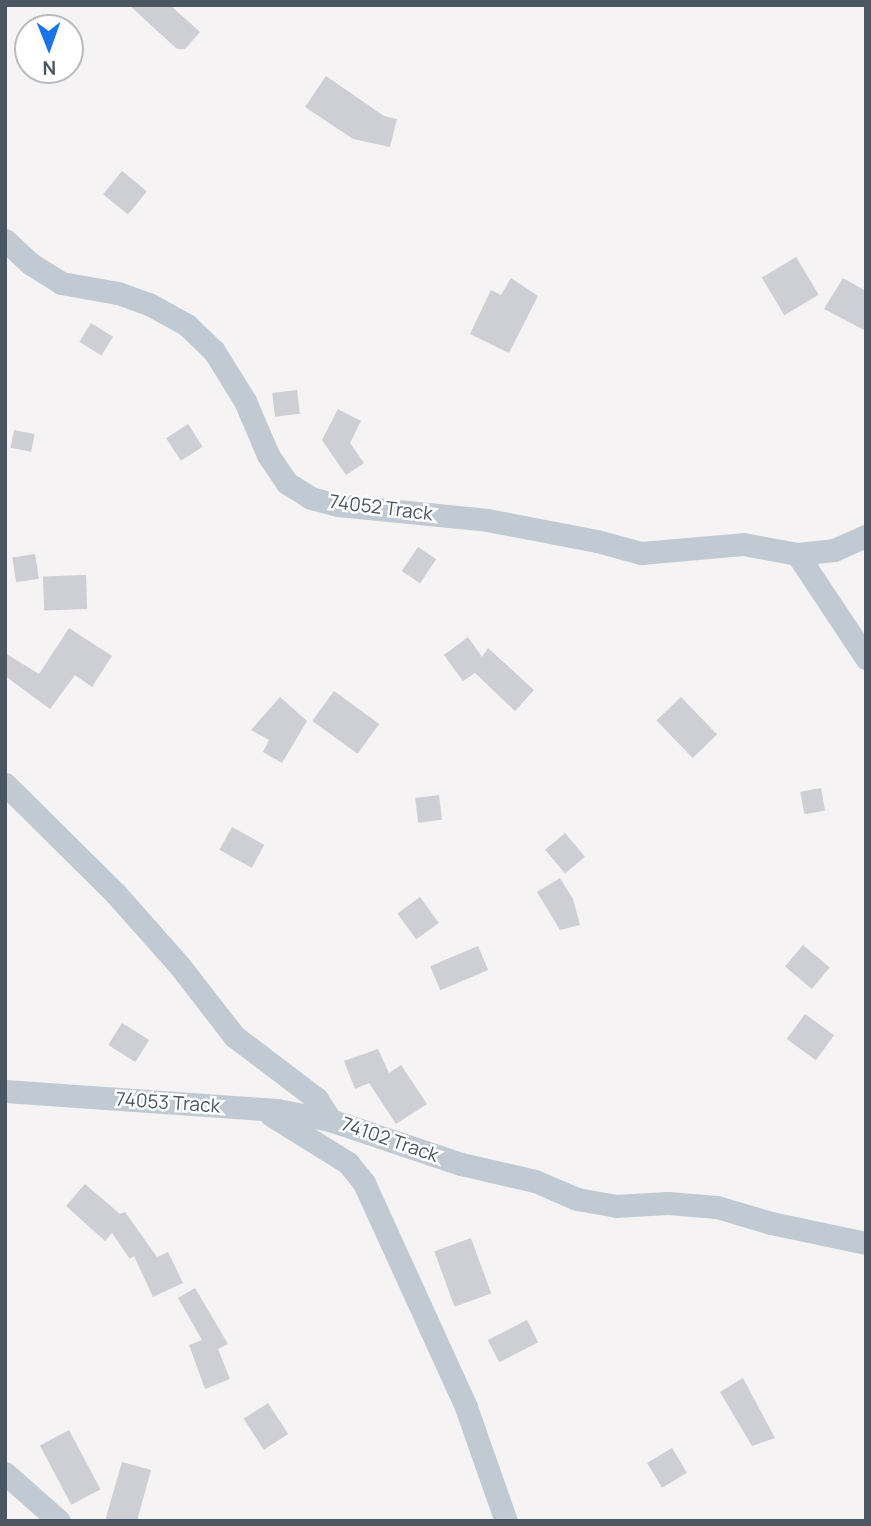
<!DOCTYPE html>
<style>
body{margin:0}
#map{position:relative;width:871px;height:1526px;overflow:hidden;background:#f5f3f3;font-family:Manrope,sans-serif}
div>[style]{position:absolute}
.building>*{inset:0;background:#cdcfd5;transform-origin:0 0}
.street>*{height:23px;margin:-11.5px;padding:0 11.5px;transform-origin:11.5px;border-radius:11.5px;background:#c1cad2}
span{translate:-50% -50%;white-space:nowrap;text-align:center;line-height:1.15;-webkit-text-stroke:5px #fff;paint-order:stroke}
.street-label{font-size:19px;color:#4a5661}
.frame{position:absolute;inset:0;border:7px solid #4a5661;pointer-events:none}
.north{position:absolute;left:14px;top:14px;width:70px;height:70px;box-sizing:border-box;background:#fff;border:2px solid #b7bbc0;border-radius:50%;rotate:179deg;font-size:19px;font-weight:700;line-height:28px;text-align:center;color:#4a5661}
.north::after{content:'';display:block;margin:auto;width:24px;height:32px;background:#1a73e8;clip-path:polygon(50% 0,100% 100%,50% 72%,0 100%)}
</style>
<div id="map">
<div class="building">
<div style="clip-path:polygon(129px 5px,170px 5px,200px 32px,185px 49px,177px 49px)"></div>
<div style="clip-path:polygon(326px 76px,384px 116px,397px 119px,390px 147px,353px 139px,305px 107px)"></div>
<div style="left:122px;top:171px;width:32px;height:30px;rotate:39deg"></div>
<div style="left:796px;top:257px;width:44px;height:40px;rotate:59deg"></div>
<div style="clip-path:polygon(511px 278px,538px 296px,509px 353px,470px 334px,491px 290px,501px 295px)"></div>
<div style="clip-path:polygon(843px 278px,866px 291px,866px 331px,824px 309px)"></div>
<div style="left:91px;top:323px;width:26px;height:22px;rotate:32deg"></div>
<div style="left:297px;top:390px;width:24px;height:25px;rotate:83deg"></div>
<div style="clip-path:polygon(338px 409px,361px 421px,350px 443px,364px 463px,346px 475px,322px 440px)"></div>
<div style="left:188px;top:424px;width:27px;height:26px;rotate:57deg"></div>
<div style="left:14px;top:430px;width:21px;height:18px;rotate:11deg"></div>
<div style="left:418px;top:547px;width:22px;height:29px;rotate:34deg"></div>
<div style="left:35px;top:554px;width:25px;height:23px;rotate:81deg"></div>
<div style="left:86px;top:575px;width:34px;height:43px;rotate:88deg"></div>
<div style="clip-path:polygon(69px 628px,112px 656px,92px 687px,75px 675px,50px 709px,5px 676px,5px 653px,39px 674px)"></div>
<div style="clip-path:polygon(468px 637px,482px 657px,488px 648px,534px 690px,515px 711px,475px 673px,463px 681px,444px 655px)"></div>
<div style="left:334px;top:691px;width:56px;height:37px;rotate:36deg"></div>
<div style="clip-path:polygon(280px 697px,307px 721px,282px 763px,263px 752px,269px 740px,251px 730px)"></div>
<div style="left:681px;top:697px;width:52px;height:34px;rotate:46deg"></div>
<div style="left:821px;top:788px;width:23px;height:21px;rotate:80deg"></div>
<div style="left:439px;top:795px;width:25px;height:24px;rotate:83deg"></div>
<div style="left:232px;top:827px;width:37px;height:26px;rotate:29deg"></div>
<div style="left:565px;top:833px;width:31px;height:26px;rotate:50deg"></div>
<div style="clip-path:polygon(560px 878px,573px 899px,580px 925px,560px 930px,537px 892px)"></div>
<div style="left:420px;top:897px;width:32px;height:28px;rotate:54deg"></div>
<div style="left:803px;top:945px;width:35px;height:28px;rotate:40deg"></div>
<div style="left:478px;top:946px;width:26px;height:52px;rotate:67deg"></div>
<div style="left:805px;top:1014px;width:36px;height:31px;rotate:36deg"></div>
<div style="left:122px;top:1023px;width:32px;height:26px;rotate:32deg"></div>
<div style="clip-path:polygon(378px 1049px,389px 1073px,401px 1065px,427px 1104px,396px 1124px,369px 1083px,355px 1089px,344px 1061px)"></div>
<div style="clip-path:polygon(85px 1184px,120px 1214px,125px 1212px,157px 1257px,168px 1252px,183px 1283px,153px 1297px,134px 1256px,130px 1259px,112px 1233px,105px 1241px,66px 1206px)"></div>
<div style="left:471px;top:1238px;width:59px;height:39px;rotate:70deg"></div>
<div style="clip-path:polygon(195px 1288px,228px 1344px,218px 1349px,230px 1379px,205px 1389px,189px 1345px,202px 1340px,178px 1298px)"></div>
<div style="left:527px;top:1320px;width:25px;height:44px;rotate:63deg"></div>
<div style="clip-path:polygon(743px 1378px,775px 1438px,752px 1446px,720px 1392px)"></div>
<div style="left:268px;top:1403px;width:37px;height:29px;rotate:57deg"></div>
<div style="left:69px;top:1430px;width:67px;height:33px;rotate:62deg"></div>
<div style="left:672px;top:1448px;width:29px;height:29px;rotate:59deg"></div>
<div style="clip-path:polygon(122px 1462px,151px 1470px,137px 1521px,105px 1521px)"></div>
</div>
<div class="street">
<div style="left:5px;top:240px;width:35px;rotate:43deg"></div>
<div style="left:31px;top:264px;width:36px;rotate:32deg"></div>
<div style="left:61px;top:283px;width:58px;rotate:10deg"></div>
<div style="left:118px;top:293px;width:33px;rotate:20deg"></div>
<div style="left:149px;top:304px;width:43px;rotate:28.9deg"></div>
<div style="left:187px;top:325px;width:37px;rotate:44deg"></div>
<div style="left:214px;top:351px;width:59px;rotate:58.2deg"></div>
<div style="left:245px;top:401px;width:59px;rotate:66.9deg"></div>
<div style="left:268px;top:455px;width:34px;rotate:56deg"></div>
<div style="left:287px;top:483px;width:28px;rotate:32deg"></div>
<div style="left:311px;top:498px;width:28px;rotate:15deg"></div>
<div style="left:338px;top:505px;width:150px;rotate:5.7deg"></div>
<div style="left:487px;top:520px;width:112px;rotate:10.8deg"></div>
<div style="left:597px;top:541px;width:46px;rotate:15.3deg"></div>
<div style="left:641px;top:553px;width:102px;rotate:-5deg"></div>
<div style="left:743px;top:544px;width:55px;rotate:10.5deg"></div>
<div style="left:797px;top:554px;width:37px;rotate:-6deg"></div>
<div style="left:834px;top:550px;width:35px;rotate:-24deg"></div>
<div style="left:797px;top:554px;width:125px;rotate:56.4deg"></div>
<div style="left:5px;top:784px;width:156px;rotate:44.7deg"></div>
<div style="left:116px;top:894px;width:95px;rotate:48.4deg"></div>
<div style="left:179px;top:965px;width:90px;rotate:52.2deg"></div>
<div style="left:234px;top:1036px;width:104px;rotate:37.2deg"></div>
<div style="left:317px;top:1099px;width:25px;rotate:58deg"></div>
<div style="left:5px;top:1091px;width:273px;rotate:4deg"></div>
<div style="left:277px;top:1110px;width:54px;rotate:10.7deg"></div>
<div style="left:330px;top:1120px;width:138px;rotate:18.6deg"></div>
<div style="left:461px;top:1164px;width:76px;rotate:12.9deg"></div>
<div style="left:535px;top:1181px;width:46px;rotate:23.2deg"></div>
<div style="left:577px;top:1199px;width:39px;rotate:10deg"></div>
<div style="left:615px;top:1206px;width:53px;rotate:-3.2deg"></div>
<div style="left:668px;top:1203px;width:49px;rotate:4.7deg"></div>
<div style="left:717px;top:1207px;width:56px;rotate:16.5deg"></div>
<div style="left:771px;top:1223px;width:97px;rotate:11.9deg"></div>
<div style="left:271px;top:1115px;width:91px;rotate:31.9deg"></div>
<div style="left:348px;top:1163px;width:26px;rotate:51deg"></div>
<div style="left:364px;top:1183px;width:246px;rotate:65.5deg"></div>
<div style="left:466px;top:1407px;width:121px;rotate:70.7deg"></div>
<div style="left:5px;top:1473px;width:72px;rotate:41.6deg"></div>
</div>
<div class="street-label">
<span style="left:381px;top:508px;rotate:7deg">74052 Track</span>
<span style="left:168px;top:1103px;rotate:4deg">74053 Track</span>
<span style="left:390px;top:1140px;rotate:19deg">74102 Track</span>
</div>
<div class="frame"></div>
<div class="north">N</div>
</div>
